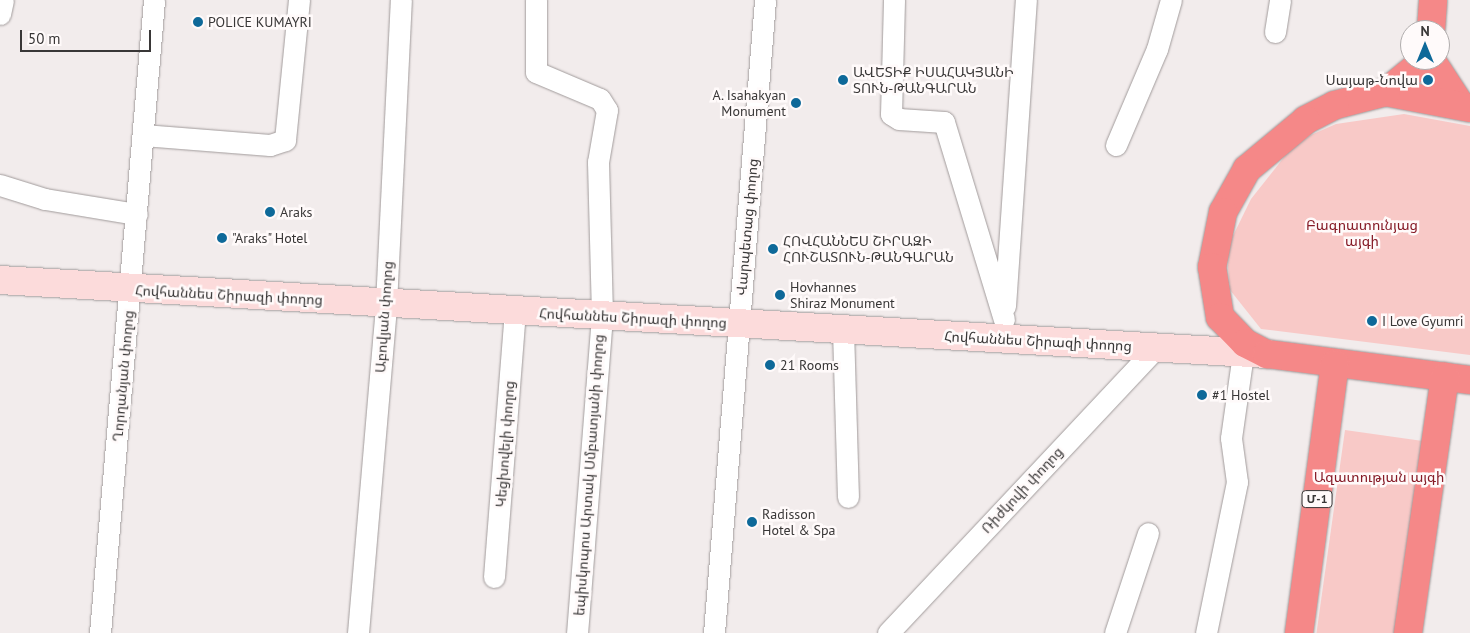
<!DOCTYPE html>
<meta charset="utf-8">
<style>
body{margin:0}
#map{position:relative;width:1470px;height:633px;overflow:hidden;background:#f2ecec;font-family:"PT Sans","Noto Sans Armenian",sans-serif}
div>[style]{position:absolute}
.green>*{inset:0;background:#f8c9c7;transform-origin:0 0}
.roads{filter:drop-shadow(0 0 1px #a19b9b) drop-shadow(0 0 1px #a19b9b)}
.street>*{height:21px;margin:-10.5px;padding:0 10.5px;transform-origin:10.5px;border-radius:10.5px;background:#fff}
.secondary>*{height:28px;margin:-14px;padding:0 14px;transform-origin:14px;border-radius:14px;background:#fcdbdb}
.highway>*{height:28px;margin:-14px;padding:0 14px;transform-origin:14px;border-radius:14px;background:#f58888}
.dots>*{width:14px;height:14px;translate:-50% -50%;box-sizing:border-box;border:2px solid #fffafa;border-radius:50%}
span{translate:-50% -50%;white-space:nowrap;text-align:center;line-height:1.15;-webkit-text-stroke:5px #fffafa;paint-order:stroke}
.shield-label span{padding:1px 4px;background:#fffafa;border:1px solid;border-radius:4px;-webkit-text-stroke-width:0}
.shield-label{font-size:12px;color:#393737;font-weight:700}
.poi-label{font-size:14px;color:#393737}
.left{translate:0 -50%;text-align:left}
.right{translate:-100% -50%;text-align:right}
.park-label{font-size:14px;color:#861b27}
.street-label{font-size:14px;color:#393737}
.north{position:absolute;left:1400px;top:20px;width:50px;height:50px;box-sizing:border-box;background:#fffafa;border:1px solid #b0acac;border-radius:50%;rotate:0deg;font-size:14px;font-weight:700;line-height:20px;text-align:center;color:#393737}
.north::after{content:'';display:block;margin:auto;width:18px;height:22px;background:#0e6999;clip-path:polygon(50% 0,100% 100%,50% 72%,0 100%)}
.scale{position:absolute;left:20px;top:30px;width:131px;height:22px;box-sizing:border-box;border:2px solid #393737;border-top:0;padding-left:6px;font-size:15px;line-height:18px;white-space:nowrap;color:#393737;-webkit-text-stroke:4px #fffafa;paint-order:stroke}
</style>
<div id="map">
<div class="green">
<div style="clip-path:polygon(1404px 114px,1470px 126px,1470px 355px,1261px 329px,1230px 290px,1228px 266px,1229px 244px,1251px 199px,1289px 151px,1311px 135px,1336px 124px)"></div>
<div style="left:1345px;top:430px;width:82px;height:205px;rotate:8deg"></div>
</div>
<div class="roads">
<div class="street">
<div style="left:536px;top:0;width:72px;rotate:90deg"></div>
<div style="left:536px;top:72px;width:69px;rotate:22.9deg"></div>
<div style="left:600px;top:99px;width:13px;rotate:58deg"></div>
<div style="left:607px;top:110px;width:53px;rotate:99.8deg"></div>
<div style="left:598px;top:162px;width:154px;rotate:88.5deg"></div>
<div style="left:602px;top:316px;width:318px;rotate:94.5deg"></div>
<div style="left:894px;top:0;width:114px;rotate:91.5deg"></div>
<div style="left:891px;top:114px;width:9px;rotate:32deg"></div>
<div style="left:899px;top:119px;width:45px;rotate:3.8deg"></div>
<div style="left:944px;top:122px;width:206px;rotate:73.1deg"></div>
<div style="left:0;top:14px;width:14px;rotate:-78deg"></div>
<div style="left:1275px;top:32px;width:32px;rotate:-81deg"></div>
<div style="left:143px;top:135px;width:127px;rotate:4.5deg"></div>
<div style="left:270px;top:145px;width:16px;rotate:-18deg"></div>
<div style="left:285px;top:140px;width:141px;rotate:-84.3deg"></div>
<div style="left:1116px;top:145px;width:104px;rotate:-66.9deg"></div>
<div style="left:1157px;top:49px;width:51px;rotate:-74.1deg"></div>
<div style="left:0;top:185px;width:47px;rotate:17.3deg"></div>
<div style="left:45px;top:199px;width:93px;rotate:9.3deg"></div>
<div style="left:1005px;top:306px;width:307px;rotate:-86.1deg"></div>
<div style="left:843px;top:330px;width:167px;rotate:88.3deg"></div>
<div style="left:494px;top:577px;width:267px;rotate:-85.5deg"></div>
<div style="left:100px;top:633px;width:635px;rotate:-85.12deg"></div>
<div style="left:358px;top:633px;width:330px;rotate:-85.1deg"></div>
<div style="left:386px;top:304px;width:304px;rotate:-87.2deg"></div>
<div style="left:714px;top:633px;width:635px;rotate:-85.39deg"></div>
<div style="left:888px;top:633px;width:391px;rotate:-46.8deg"></div>
<div style="left:1115px;top:633px;width:105px;rotate:-71.7deg"></div>
<div style="left:1206px;top:633px;width:154px;rotate:-78.4deg"></div>
<div style="left:1237px;top:482px;width:44px;rotate:-97.8deg"></div>
<div style="left:1231px;top:438px;width:85px;rotate:-81.9deg"></div>
</div>
<div class="secondary">
<div style="left:0;top:280px;width:1269px;rotate:3.34deg"></div>
</div>
<div class="highway">
<div style="left:1431px;top:30px;width:30px;rotate:-86deg"></div>
<div style="left:1431px;top:60px;width:51px;rotate:56.9deg"></div>
<div style="left:1386px;top:92px;width:50px;rotate:-39.4deg"></div>
<div style="left:1470px;top:108px;width:86px;rotate:-169.2deg"></div>
<div style="left:1386px;top:92px;width:53px;rotate:165.7deg"></div>
<div style="left:1335px;top:105px;width:33px;rotate:153deg"></div>
<div style="left:1306px;top:120px;width:77px;rotate:140.3deg"></div>
<div style="left:1247px;top:169px;width:49px;rotate:119.2deg"></div>
<div style="left:1223px;top:212px;width:56px;rotate:101.3deg"></div>
<div style="left:1212px;top:267px;width:51px;rotate:80.9deg"></div>
<div style="left:1220px;top:317px;width:36px;rotate:46deg"></div>
<div style="left:1245px;top:343px;width:25px;rotate:27deg"></div>
<div style="left:1267px;top:354px;width:205px;rotate:7.3deg"></div>
<div style="left:1299px;top:633px;width:271px;rotate:-82.4deg"></div>
<div style="left:1408px;top:633px;width:259px;rotate:-81.8deg"></div>
</div>
</div>
<div class="dots">
<div style="left:198px;top:22px;background:#0e6999"></div>
<div style="left:843px;top:80px;background:#0e6999"></div>
<div style="left:1428px;top:80px;background:#0e6999"></div>
<div style="left:796px;top:103px;background:#0e6999"></div>
<div style="left:270px;top:212px;background:#0e6999"></div>
<div style="left:222px;top:238px;background:#0e6999"></div>
<div style="left:773px;top:249px;background:#0e6999"></div>
<div style="left:780px;top:295px;background:#0e6999"></div>
<div style="left:1372px;top:321px;background:#0e6999"></div>
<div style="left:770px;top:365px;background:#0e6999"></div>
<div style="left:1202px;top:395px;background:#0e6999"></div>
<div style="left:752px;top:522px;background:#0e6999"></div>
</div>
<div class="shield-label">
<span style="left:1317px;top:499px">Մ-1</span>
</div>
<div class="poi-label">
<span class="left" style="left:208px;top:22px">POLICE KUMAYRI</span>
<span class="left" style="left:853px;top:80px">ԱՎԵՏԻՔ ԻՍԱՀԱԿՅԱՆԻ<br>ՏՈՒՆ-ԹԱՆԳԱՐԱՆ</span>
<span class="right" style="left:1418px;top:80px">Սայաթ-Նովա</span>
<span class="right" style="left:786px;top:103px">A. Isahakyan<br>Monument</span>
<span class="left" style="left:280px;top:212px">Araks</span>
<span class="left" style="left:232px;top:238px">"Araks" Hotel</span>
<span class="left" style="left:783px;top:249px">ՀՈՎՀԱՆՆԵՍ ՇԻՐԱԶԻ<br>ՀՈՒՇԱՏՈՒՆ-ԹԱՆԳԱՐԱՆ</span>
<span class="left" style="left:790px;top:295px">Hovhannes<br>Shiraz Monument</span>
<span class="left" style="left:1382px;top:321px">I Love Gyumri</span>
<span class="left" style="left:780px;top:365px">21 Rooms</span>
<span class="left" style="left:1212px;top:395px">#1 Hostel</span>
<span class="left" style="left:762px;top:522px">Radisson<br>Hotel &amp; Spa</span>
</div>
<div class="park-label">
<span style="left:1362px;top:233px">Բագրատունյաց<br>այգի</span>
<span style="left:1379px;top:477px">Ազատության այգի</span>
</div>
<div class="street-label">
<span style="left:747px;top:227px;rotate:-85deg">Վարպետաց փողոց</span>
<span style="left:229px;top:295px;rotate:3deg">Հովհաննես Շիրազի փողոց</span>
<span style="left:384px;top:317px;rotate:-86deg">Աբովյան փողոց</span>
<span style="left:633px;top:318px;rotate:3deg">Հովհաննես Շիրազի փողոց</span>
<span style="left:1038px;top:341px;rotate:3deg">Հովհաննես Շիրազի փողոց</span>
<span style="left:123px;top:376px;rotate:-85deg">Ղորղանյան փողոց</span>
<span style="left:505px;top:444px;rotate:-86deg">Կեցխովելի փողոց</span>
<span style="left:589px;top:475px;rotate:-86deg">եպիսկոպոս Արտակ Սմբատյանի փողոց</span>
<span style="left:1022px;top:490px;rotate:-47deg">Ռիժկովի փողոց</span>
</div>
<div class="north">N</div>
<div class="scale">50 m</div>
</div>
